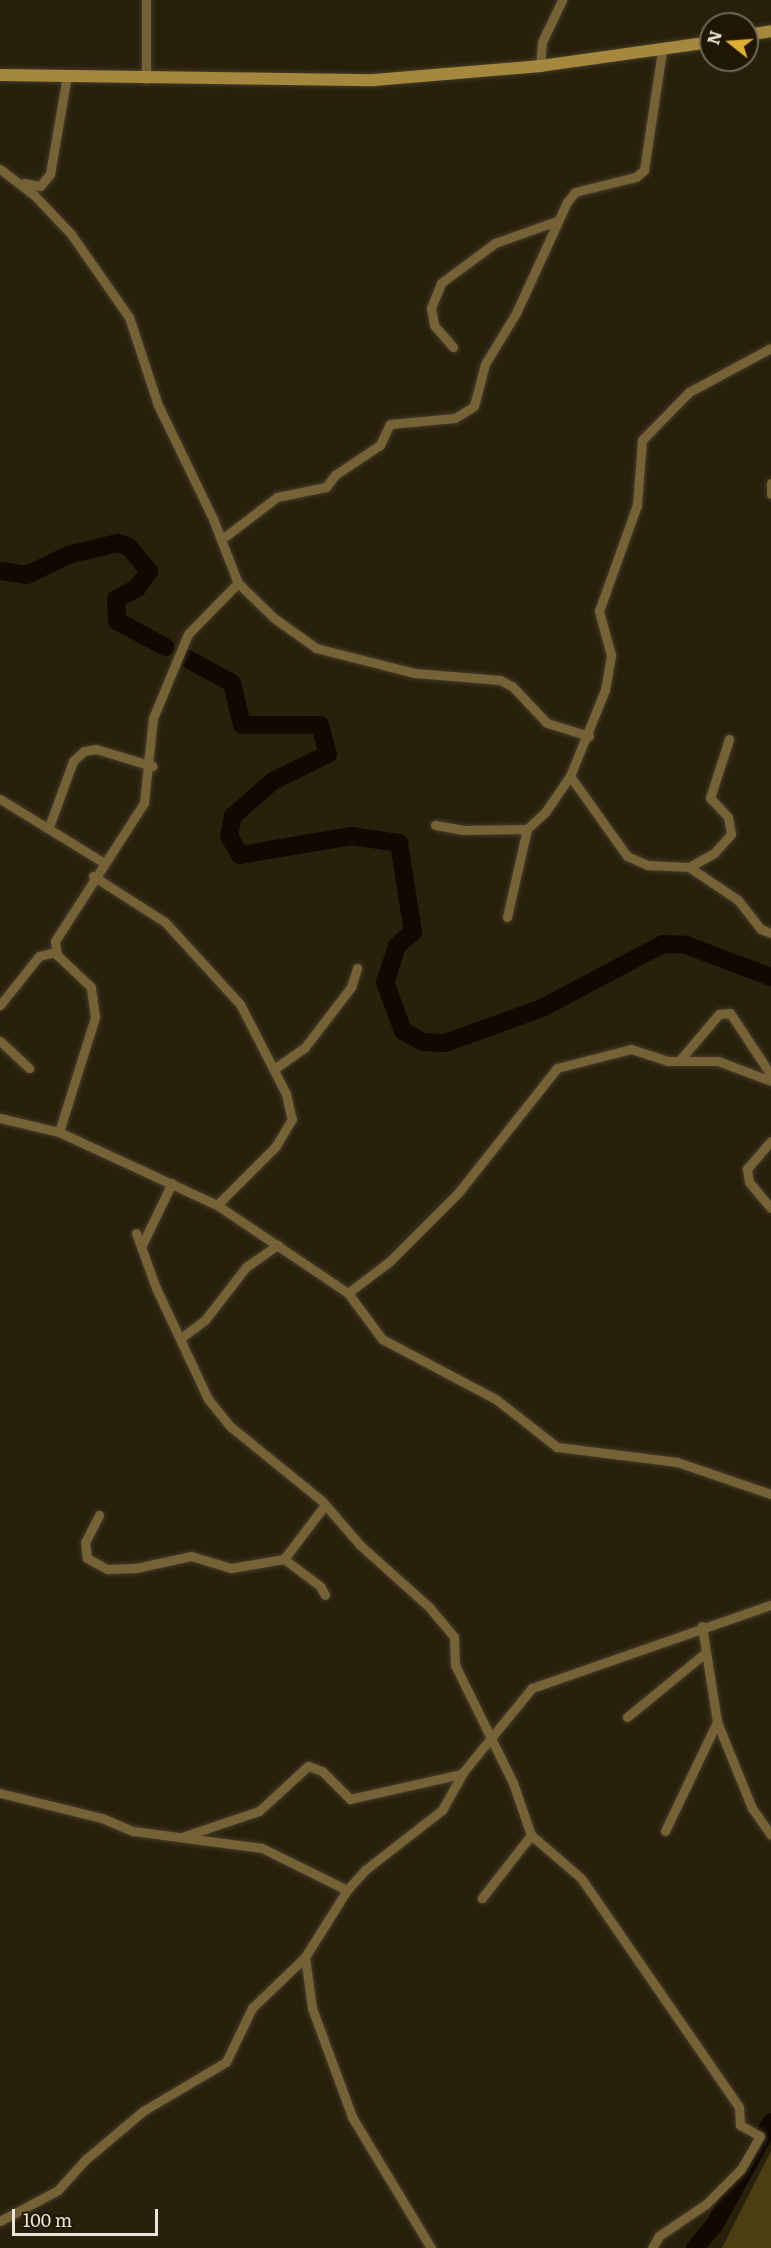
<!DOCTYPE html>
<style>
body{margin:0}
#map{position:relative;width:771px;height:2248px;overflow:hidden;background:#28200b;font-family:Literata,serif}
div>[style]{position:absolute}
.green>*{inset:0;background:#4d3d13}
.river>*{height:18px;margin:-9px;padding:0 9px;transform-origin:9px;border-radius:9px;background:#100900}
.roads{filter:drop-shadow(0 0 2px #433b28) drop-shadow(0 0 2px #433b28)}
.minor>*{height:9px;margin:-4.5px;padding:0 4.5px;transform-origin:4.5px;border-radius:4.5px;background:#756337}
.secondary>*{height:12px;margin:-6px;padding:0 6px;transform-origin:6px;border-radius:6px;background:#a5883e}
span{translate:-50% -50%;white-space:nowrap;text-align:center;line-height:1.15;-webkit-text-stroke:6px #1f1603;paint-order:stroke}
.north{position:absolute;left:699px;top:12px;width:60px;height:60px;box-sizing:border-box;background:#1f1603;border:2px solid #706858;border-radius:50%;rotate:287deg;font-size:16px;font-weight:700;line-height:24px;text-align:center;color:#e9e4d7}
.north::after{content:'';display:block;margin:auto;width:21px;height:27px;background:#deb133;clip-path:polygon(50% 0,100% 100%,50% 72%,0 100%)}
.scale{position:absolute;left:12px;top:2209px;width:146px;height:27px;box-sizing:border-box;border:3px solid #e9e4d7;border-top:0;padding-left:8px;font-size:18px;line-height:21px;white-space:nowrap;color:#e9e4d7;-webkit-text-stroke:4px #1f1603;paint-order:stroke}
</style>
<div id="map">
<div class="green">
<div style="clip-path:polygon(771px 2151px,771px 2248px,722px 2248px)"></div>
</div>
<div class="river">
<div style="left:0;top:571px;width:27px;rotate:8deg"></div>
<div style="left:27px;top:575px;width:46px;rotate:-26deg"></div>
<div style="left:68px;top:555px;width:51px;rotate:-13.5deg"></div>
<div style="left:118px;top:543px;width:12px;rotate:20deg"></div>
<div style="left:129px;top:547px;width:31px;rotate:50deg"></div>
<div style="left:149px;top:571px;width:21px;rotate:125deg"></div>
<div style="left:137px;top:588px;width:24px;rotate:152deg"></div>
<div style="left:116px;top:599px;width:22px;rotate:87deg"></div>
<div style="left:117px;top:621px;width:55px;rotate:28.4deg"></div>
<div style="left:186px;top:658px;width:52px;rotate:28.5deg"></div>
<div style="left:232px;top:683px;width:43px;rotate:76.6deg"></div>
<div style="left:242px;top:725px;width:78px"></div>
<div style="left:320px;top:725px;width:30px;rotate:75deg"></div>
<div style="left:328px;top:754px;width:61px;rotate:153.9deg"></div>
<div style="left:273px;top:781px;width:53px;rotate:138.8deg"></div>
<div style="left:233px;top:816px;width:20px;rotate:101deg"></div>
<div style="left:229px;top:836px;width:22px;rotate:60deg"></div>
<div style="left:240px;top:855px;width:114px;rotate:-9.6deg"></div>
<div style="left:352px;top:836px;width:48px;rotate:8.5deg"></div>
<div style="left:399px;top:843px;width:90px;rotate:81.1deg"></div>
<div style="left:413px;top:932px;width:21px;rotate:139deg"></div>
<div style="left:397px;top:946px;width:38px;rotate:108deg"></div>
<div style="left:385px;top:982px;width:52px;rotate:69.8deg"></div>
<div style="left:403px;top:1031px;width:23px;rotate:29deg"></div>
<div style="left:423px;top:1042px;width:22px;rotate:3deg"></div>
<div style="left:445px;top:1043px;width:103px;rotate:-19.8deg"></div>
<div style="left:542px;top:1008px;width:137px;rotate:-27.9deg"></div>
<div style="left:663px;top:944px;width:23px;rotate:2deg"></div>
<div style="left:686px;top:945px;width:91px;rotate:20.6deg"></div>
<div style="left:695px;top:2248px;width:31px;rotate:-50deg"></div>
<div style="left:715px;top:2224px;width:116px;rotate:-61.2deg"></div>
</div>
<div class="roads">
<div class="minor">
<div style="left:540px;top:66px;width:24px;rotate:-85deg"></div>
<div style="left:542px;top:42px;width:47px;rotate:-64.5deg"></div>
<div style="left:146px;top:79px;width:79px;rotate:-90deg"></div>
<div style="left:0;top:169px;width:43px;rotate:37.4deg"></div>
<div style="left:34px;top:195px;width:54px;rotate:46.5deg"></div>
<div style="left:71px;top:234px;width:101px;rotate:55.1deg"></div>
<div style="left:129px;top:317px;width:93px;rotate:71.8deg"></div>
<div style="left:158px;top:405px;width:127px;rotate:64.2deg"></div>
<div style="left:213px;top:519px;width:69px;rotate:68.7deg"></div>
<div style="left:238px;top:583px;width:50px;rotate:44.2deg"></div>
<div style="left:274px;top:618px;width:52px;rotate:35.5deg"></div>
<div style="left:316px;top:648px;width:102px;rotate:14.2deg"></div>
<div style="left:415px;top:673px;width:85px;rotate:4.7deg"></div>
<div style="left:500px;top:680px;width:13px;rotate:27deg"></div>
<div style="left:512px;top:686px;width:51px;rotate:46.6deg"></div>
<div style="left:547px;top:723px;width:44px;rotate:17.2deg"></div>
<div style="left:24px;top:183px;width:16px;rotate:11deg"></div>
<div style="left:40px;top:186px;width:16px;rotate:-50deg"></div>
<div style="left:50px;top:174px;width:99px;rotate:-80.2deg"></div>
<div style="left:453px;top:347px;width:29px;rotate:-131deg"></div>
<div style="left:434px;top:325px;width:17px;rotate:-100deg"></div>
<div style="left:431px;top:308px;width:27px;rotate:-68deg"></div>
<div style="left:441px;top:283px;width:67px;rotate:-36.5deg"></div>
<div style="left:495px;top:243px;width:63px;rotate:-19.6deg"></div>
<div style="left:771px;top:483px;width:11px;rotate:90deg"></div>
<div style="left:222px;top:539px;width:69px;rotate:-37.4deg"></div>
<div style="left:277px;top:497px;width:50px;rotate:-11.5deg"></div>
<div style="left:326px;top:487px;width:15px;rotate:-53deg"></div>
<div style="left:335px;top:475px;width:54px;rotate:-33.7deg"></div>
<div style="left:380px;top:445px;width:23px;rotate:-65deg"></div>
<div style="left:390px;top:424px;width:65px;rotate:-5.3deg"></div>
<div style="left:455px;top:418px;width:22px;rotate:-32deg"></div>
<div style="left:474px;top:406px;width:43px;rotate:-75.3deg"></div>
<div style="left:485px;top:364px;width:60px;rotate:-58.7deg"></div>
<div style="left:516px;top:313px;width:122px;rotate:-65.3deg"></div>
<div style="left:567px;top:202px;width:13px;rotate:-51deg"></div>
<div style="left:575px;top:192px;width:63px;rotate:-13.8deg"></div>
<div style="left:636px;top:177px;width:11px;rotate:-41deg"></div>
<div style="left:644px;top:170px;width:120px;rotate:-81.4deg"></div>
<div style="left:570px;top:776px;width:98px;rotate:54.5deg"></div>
<div style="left:627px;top:856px;width:22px;rotate:24deg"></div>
<div style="left:647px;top:865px;width:42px;rotate:2.7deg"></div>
<div style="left:689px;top:867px;width:29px;rotate:-29deg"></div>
<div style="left:714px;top:853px;width:25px;rotate:-48deg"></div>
<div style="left:731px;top:834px;width:17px;rotate:-100deg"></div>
<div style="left:728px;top:817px;width:26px;rotate:-133deg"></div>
<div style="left:710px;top:798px;width:62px;rotate:-72.1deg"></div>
<div style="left:0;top:799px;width:121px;rotate:31.5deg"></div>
<div style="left:435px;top:825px;width:29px;rotate:10deg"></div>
<div style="left:464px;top:830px;width:63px;rotate:-0.9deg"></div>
<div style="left:527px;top:829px;width:26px;rotate:-43deg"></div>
<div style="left:546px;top:811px;width:42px;rotate:-55.6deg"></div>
<div style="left:570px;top:776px;width:93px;rotate:-67.9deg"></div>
<div style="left:605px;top:690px;width:36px;rotate:-80deg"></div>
<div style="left:611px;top:655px;width:46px;rotate:-105.3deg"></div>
<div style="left:599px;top:611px;width:113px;rotate:-70.3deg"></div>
<div style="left:637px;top:505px;width:65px;rotate:-85.6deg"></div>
<div style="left:642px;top:440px;width:67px;rotate:-45.6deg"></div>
<div style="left:689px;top:392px;width:93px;rotate:-28.2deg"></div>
<div style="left:49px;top:827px;width:70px;rotate:-70deg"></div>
<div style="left:73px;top:761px;width:15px;rotate:-42deg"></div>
<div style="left:84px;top:751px;width:12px;rotate:-9deg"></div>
<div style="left:96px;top:749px;width:59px;rotate:16.9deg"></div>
<div style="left:689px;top:867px;width:59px;rotate:34deg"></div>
<div style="left:738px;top:900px;width:37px;rotate:52deg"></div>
<div style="left:761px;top:929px;width:11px;rotate:22deg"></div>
<div style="left:93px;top:876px;width:85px;rotate:32.6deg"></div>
<div style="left:165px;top:922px;width:111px;rotate:47.6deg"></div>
<div style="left:240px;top:1004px;width:101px;rotate:62.9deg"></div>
<div style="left:286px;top:1094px;width:26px;rotate:77deg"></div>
<div style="left:292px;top:1119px;width:31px;rotate:121deg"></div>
<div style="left:276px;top:1146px;width:83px;rotate:135deg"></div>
<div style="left:507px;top:917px;width:90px;rotate:-77.2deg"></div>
<div style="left:0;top:1005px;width:63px;rotate:-51.5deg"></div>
<div style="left:39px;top:956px;width:16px;rotate:-14deg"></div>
<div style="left:0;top:1041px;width:40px;rotate:43deg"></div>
<div style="left:679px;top:1061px;width:62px;rotate:-49.6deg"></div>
<div style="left:719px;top:1014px;width:11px;rotate:-5deg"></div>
<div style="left:730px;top:1013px;width:74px;rotate:56.5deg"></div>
<div style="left:274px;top:1069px;width:38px;rotate:-35deg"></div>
<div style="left:305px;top:1047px;width:76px;rotate:-52.5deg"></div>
<div style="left:351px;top:987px;width:20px;rotate:-72deg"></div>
<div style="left:0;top:1118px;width:61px;rotate:13.3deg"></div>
<div style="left:59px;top:1132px;width:174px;rotate:24.8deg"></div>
<div style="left:217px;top:1205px;width:158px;rotate:33.9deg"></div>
<div style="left:348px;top:1293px;width:57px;rotate:53.5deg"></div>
<div style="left:382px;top:1339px;width:130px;rotate:27.9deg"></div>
<div style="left:497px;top:1400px;width:76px;rotate:38.1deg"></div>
<div style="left:557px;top:1447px;width:121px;rotate:7.1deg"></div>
<div style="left:677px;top:1462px;width:99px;rotate:18.8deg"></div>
<div style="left:59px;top:1132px;width:121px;rotate:-72.6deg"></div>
<div style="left:95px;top:1017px;width:30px;rotate:-98deg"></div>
<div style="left:91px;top:987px;width:47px;rotate:-136.7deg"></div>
<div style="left:57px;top:955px;width:14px;rotate:-98deg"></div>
<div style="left:55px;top:941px;width:164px;rotate:-57.2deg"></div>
<div style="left:144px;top:803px;width:85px;rotate:-84deg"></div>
<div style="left:153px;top:718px;width:91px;rotate:-67.4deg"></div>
<div style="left:188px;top:634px;width:71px;rotate:-45.6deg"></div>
<div style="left:771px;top:1141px;width:37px;rotate:131deg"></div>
<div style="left:747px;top:1169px;width:13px;rotate:81deg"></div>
<div style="left:749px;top:1182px;width:34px;rotate:50deg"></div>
<div style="left:136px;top:1233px;width:59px;rotate:70deg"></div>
<div style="left:156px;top:1288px;width:123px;rotate:64.9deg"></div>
<div style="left:208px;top:1399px;width:36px;rotate:51deg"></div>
<div style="left:231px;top:1427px;width:117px;rotate:39.1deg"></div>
<div style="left:322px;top:1501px;width:58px;rotate:49.2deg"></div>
<div style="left:360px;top:1545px;width:93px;rotate:41.9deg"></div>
<div style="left:429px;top:1607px;width:39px;rotate:50deg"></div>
<div style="left:454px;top:1637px;width:28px;rotate:88deg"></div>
<div style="left:455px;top:1665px;width:131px;rotate:63.8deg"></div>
<div style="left:513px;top:1783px;width:55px;rotate:70.9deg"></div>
<div style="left:531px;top:1835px;width:80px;rotate:127.9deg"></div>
<div style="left:141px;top:1247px;width:71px;rotate:-64.2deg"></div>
<div style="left:348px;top:1293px;width:53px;rotate:-37.3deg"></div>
<div style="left:390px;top:1261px;width:96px;rotate:-45deg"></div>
<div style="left:458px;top:1193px;width:159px;rotate:-51.6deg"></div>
<div style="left:557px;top:1068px;width:76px;rotate:-14.4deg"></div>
<div style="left:631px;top:1049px;width:38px;rotate:18deg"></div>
<div style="left:667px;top:1061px;width:51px"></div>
<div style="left:718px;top:1061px;width:57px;rotate:20.7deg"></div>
<div style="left:181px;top:1338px;width:30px;rotate:-37deg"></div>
<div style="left:205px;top:1320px;width:67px;rotate:-52.3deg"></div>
<div style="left:246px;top:1267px;width:39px;rotate:-35deg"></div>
<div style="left:99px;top:1515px;width:30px;rotate:117deg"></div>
<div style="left:85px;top:1542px;width:16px;rotate:83deg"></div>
<div style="left:87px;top:1558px;width:23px;rotate:29deg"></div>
<div style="left:107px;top:1569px;width:29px;rotate:-2deg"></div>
<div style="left:136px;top:1568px;width:56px;rotate:-12.3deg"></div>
<div style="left:191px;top:1556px;width:42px;rotate:16.7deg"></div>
<div style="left:231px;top:1568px;width:54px;rotate:-9.6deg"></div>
<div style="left:284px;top:1559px;width:68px;rotate:-52.8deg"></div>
<div style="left:284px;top:1559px;width:45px;rotate:36.9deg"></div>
<div style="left:320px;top:1586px;width:10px;rotate:61deg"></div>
<div style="left:702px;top:1626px;width:97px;rotate:81.1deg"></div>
<div style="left:717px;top:1722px;width:93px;rotate:67.9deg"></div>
<div style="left:752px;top:1808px;width:33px;rotate:55deg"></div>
<div style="left:627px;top:1717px;width:99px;rotate:-39.3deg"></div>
<div style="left:0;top:1793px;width:105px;rotate:13.8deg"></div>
<div style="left:102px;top:1818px;width:34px;rotate:23deg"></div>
<div style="left:133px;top:1831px;width:130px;rotate:7.5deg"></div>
<div style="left:262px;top:1848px;width:95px;rotate:26.3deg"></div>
<div style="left:665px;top:1831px;width:121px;rotate:-64.5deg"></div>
<div style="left:531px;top:1835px;width:66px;rotate:40.7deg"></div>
<div style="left:581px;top:1878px;width:278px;rotate:55.4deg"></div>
<div style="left:739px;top:2107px;width:18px;rotate:87deg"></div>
<div style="left:740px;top:2125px;width:23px;rotate:29deg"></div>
<div style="left:760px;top:2136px;width:38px;rotate:120deg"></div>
<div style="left:741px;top:2169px;width:49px;rotate:135deg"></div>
<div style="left:706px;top:2204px;width:57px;rotate:145.8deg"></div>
<div style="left:659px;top:2236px;width:14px;rotate:120deg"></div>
<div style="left:182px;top:1837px;width:81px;rotate:-18.7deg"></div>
<div style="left:259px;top:1811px;width:67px;rotate:-42.6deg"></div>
<div style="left:308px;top:1766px;width:15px;rotate:20deg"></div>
<div style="left:322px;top:1771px;width:40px;rotate:45deg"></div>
<div style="left:350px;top:1799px;width:115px;rotate:-12.6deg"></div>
<div style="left:305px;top:1957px;width:51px;rotate:82.2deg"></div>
<div style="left:312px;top:2008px;width:116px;rotate:69.8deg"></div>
<div style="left:352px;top:2117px;width:153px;rotate:58.9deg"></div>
<div style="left:0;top:2221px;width:66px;rotate:-28.1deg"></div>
<div style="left:58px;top:2190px;width:40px;rotate:-48deg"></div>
<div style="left:85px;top:2160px;width:76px;rotate:-40.2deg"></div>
<div style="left:143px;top:2111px;width:96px;rotate:-30.6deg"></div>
<div style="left:226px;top:2062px;width:60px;rotate:-64.3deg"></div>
<div style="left:252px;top:2008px;width:74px;rotate:-43.9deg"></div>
<div style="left:305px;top:1957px;width:79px;rotate:-57.9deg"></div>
<div style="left:347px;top:1890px;width:27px;rotate:-48deg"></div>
<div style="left:365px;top:1870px;width:98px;rotate:-37.9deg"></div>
<div style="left:442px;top:1810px;width:45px;rotate:-60.6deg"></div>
<div style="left:464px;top:1771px;width:107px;rotate:-50.7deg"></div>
<div style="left:532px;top:1688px;width:253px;rotate:-19.2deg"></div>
</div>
<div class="secondary">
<div style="left:747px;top:35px;width:24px;rotate:-9deg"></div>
<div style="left:0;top:75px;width:374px;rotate:0.8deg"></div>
<div style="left:374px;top:80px;width:167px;rotate:-4.8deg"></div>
<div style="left:540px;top:66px;width:173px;rotate:-8deg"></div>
</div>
</div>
<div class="north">N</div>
<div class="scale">100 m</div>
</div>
